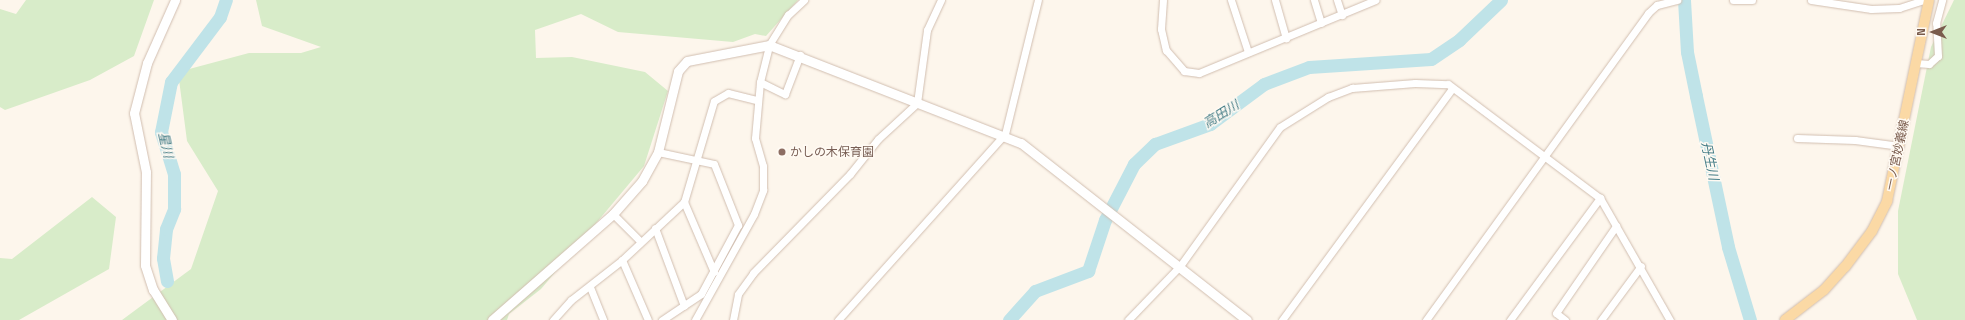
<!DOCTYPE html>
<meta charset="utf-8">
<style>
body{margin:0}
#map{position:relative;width:1965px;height:320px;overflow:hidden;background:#fdf6ec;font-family:"Titillium Web","Noto Sans JP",sans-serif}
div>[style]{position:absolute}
.green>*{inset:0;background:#d8ecc9}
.river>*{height:13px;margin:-6.5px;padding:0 6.5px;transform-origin:6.5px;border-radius:6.5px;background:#bfe3e8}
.roads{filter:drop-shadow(0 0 1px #d1beb0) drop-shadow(0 0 1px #d1beb0)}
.street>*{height:7px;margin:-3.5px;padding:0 3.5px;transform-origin:3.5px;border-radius:3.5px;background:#fff}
.secondary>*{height:9px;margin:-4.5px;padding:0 4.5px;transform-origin:4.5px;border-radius:4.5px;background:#fff}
.primary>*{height:10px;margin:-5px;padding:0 5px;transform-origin:5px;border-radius:5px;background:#fbd9a5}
.dots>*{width:11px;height:11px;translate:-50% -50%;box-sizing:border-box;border:2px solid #fffaf3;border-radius:50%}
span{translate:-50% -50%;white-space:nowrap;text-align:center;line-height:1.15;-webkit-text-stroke:3px #fffaf3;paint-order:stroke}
.education-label{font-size:12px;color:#785e54}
.left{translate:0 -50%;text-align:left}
.street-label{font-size:12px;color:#7a5c4d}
.water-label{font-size:13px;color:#437c86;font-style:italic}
.north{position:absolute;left:1913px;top:12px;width:40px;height:40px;-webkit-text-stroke:3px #fffaf3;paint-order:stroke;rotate:270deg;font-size:11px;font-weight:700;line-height:16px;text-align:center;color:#7a5c4d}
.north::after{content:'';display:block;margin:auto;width:14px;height:18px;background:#7a5c4d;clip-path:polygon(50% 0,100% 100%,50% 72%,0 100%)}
</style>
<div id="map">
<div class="green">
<div style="clip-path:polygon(26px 0,154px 0,134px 56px,90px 80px,5px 110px,0 107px,0 9px,16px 14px)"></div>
<div style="clip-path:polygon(256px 0,798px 0,766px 36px,755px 34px,733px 42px,618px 32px,581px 14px,535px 30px,536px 58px,572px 57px,645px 72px,668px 91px,644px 166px,541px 289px,509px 314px,507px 320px,122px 320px,191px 269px,218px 191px,187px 141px,178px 72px,249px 53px,301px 53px,321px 47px,262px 26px)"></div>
<div style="clip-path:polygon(1954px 0,1965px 0,1965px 320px,1917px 320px,1898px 274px,1898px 211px,1931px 47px)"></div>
<div style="clip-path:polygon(92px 197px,116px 217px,109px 269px,19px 320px,0 320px,0 258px,12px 259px)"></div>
</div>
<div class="river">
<div style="left:1684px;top:0;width:52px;rotate:86.7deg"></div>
<div style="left:1687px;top:52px;width:45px;rotate:78.4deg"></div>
<div style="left:1696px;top:96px;width:154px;rotate:78deg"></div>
<div style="left:1728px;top:247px;width:76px;rotate:73.2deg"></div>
<div style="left:167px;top:281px;width:23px;rotate:-100deg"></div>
<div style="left:163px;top:258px;width:29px;rotate:-84deg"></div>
<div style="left:166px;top:229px;width:22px;rotate:-68deg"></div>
<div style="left:174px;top:209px;width:35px;rotate:-90deg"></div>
<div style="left:174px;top:174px;width:44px;rotate:-107.2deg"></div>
<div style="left:161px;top:132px;width:51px;rotate:-78.7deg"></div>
<div style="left:171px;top:82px;width:81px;rotate:-53deg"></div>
<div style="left:220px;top:17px;width:18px;rotate:-71deg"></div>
<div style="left:1009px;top:320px;width:39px;rotate:-48deg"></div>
<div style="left:1035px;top:291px;width:57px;rotate:-20.7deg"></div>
<div style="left:1088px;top:271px;width:54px;rotate:-71.6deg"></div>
<div style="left:1105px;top:220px;width:63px;rotate:-62.6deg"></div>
<div style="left:1134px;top:164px;width:29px;rotate:-44deg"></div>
<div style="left:1155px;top:144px;width:59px;rotate:-20deg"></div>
<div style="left:1210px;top:124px;width:67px;rotate:-36.5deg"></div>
<div style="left:1264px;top:84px;width:48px;rotate:-20.7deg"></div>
<div style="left:1309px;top:67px;width:122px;rotate:-3.8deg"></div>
<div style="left:1431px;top:59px;width:34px;rotate:-34deg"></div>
<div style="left:1459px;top:40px;width:58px;rotate:-43.6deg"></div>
</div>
<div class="roads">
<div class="street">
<div style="left:1163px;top:0;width:29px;rotate:94deg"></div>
<div style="left:1161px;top:29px;width:22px;rotate:77deg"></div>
<div style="left:1166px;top:50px;width:28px;rotate:49deg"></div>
<div style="left:1184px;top:71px;width:15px;rotate:8deg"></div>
<div style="left:1199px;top:73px;width:191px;rotate:-22.5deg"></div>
<div style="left:1231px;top:0;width:55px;rotate:71.9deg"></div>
<div style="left:1275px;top:0;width:40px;rotate:74deg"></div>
<div style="left:1314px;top:0;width:24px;rotate:73deg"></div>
<div style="left:1337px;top:0;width:16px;rotate:72deg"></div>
<div style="left:1733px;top:0;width:19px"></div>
<div style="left:1811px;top:0;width:61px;rotate:8.5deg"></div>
<div style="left:1871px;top:9px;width:28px;rotate:-2deg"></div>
<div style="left:1899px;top:8px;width:26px;rotate:-18deg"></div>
<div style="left:1916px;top:63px;width:13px;rotate:4deg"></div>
<div style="left:1929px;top:64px;width:12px;rotate:-42deg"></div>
<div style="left:1938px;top:56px;width:33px;rotate:-93deg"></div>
<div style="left:1936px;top:23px;width:24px;rotate:-75deg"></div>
<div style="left:760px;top:82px;width:28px;rotate:26deg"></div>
<div style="left:785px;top:94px;width:42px;rotate:-69deg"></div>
<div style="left:1797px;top:138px;width:58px;rotate:2deg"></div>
<div style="left:1855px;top:140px;width:45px;rotate:7.6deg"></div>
<div style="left:658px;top:152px;width:57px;rotate:12.1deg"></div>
<div style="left:714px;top:164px;width:66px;rotate:68.5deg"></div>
<div style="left:738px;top:225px;width:78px;rotate:118.2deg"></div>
<div style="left:701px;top:294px;width:47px;rotate:146.3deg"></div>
<div style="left:684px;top:202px;width:76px;rotate:66.8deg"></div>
<div style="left:613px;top:214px;width:38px;rotate:45deg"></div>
<div style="left:655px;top:228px;width:83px;rotate:69.6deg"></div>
<div style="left:622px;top:260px;width:65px;rotate:66.6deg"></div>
<div style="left:590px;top:287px;width:35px;rotate:68deg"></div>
<div style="left:553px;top:320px;width:27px;rotate:-48deg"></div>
<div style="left:571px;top:300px;width:65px;rotate:-38.1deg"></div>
<div style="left:622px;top:260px;width:85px;rotate:-43.1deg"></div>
<div style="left:684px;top:202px;width:105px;rotate:-73.5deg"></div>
<div style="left:714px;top:101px;width:16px;rotate:-30deg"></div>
<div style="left:728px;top:93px;width:29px;rotate:14deg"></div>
<div style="left:695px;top:320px;width:121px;rotate:-60.9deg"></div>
<div style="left:754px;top:214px;width:26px;rotate:-69deg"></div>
<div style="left:763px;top:190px;width:24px;rotate:-90deg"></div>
<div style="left:763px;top:166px;width:29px;rotate:-106deg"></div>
<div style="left:755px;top:138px;width:56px;rotate:-84.9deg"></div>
<div style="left:760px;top:82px;width:38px;rotate:-76deg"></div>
<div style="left:769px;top:45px;width:36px;rotate:-58deg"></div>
<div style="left:788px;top:15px;width:22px;rotate:-43deg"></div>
<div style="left:733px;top:320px;width:26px;rotate:-79deg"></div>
<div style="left:738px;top:294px;width:26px;rotate:-54deg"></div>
<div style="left:753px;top:273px;width:139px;rotate:-45.6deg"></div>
<div style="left:850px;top:174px;width:45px;rotate:-51.3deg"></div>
<div style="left:878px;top:139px;width:53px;rotate:-42.7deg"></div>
<div style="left:917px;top:103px;width:74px;rotate:-82.2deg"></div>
<div style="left:927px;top:30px;width:33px;rotate:-65deg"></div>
<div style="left:838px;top:320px;width:250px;rotate:-48.1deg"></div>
<div style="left:1005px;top:134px;width:138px;rotate:-76.2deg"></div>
<div style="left:1128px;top:320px;width:75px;rotate:-46.1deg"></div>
<div style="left:1180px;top:266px;width:171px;rotate:-54.3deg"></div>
<div style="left:1280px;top:127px;width:57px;rotate:-32deg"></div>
<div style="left:1328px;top:97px;width:26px;rotate:-21deg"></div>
<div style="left:1352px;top:88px;width:63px;rotate:-4.5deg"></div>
<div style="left:1415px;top:83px;width:33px;rotate:2deg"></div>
<div style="left:1448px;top:84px;width:190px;rotate:36.9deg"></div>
<div style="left:1600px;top:198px;width:141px;rotate:60.2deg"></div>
<div style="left:1282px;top:320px;width:285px;rotate:-53.7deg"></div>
<div style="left:1426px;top:320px;width:379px;rotate:-54.1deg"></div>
<div style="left:1648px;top:13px;width:12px;rotate:-42deg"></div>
<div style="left:1657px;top:5px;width:21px;rotate:-14deg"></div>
<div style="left:1510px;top:320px;width:152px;rotate:-53.6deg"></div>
<div style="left:1565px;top:320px;width:11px;rotate:-142deg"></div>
<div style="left:1556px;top:313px;width:106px;rotate:-55.4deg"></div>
<div style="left:1601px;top:320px;width:67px;rotate:-53.5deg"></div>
</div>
<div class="secondary">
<div style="left:172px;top:320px;width:36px;rotate:-122deg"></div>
<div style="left:153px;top:290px;width:26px;rotate:-108deg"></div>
<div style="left:145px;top:265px;width:93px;rotate:-89.4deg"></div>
<div style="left:146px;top:172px;width:60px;rotate:-101.5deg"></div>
<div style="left:134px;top:113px;width:52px;rotate:-75.4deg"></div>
<div style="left:147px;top:63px;width:69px;rotate:-66deg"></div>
<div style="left:492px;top:320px;width:161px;rotate:-41.2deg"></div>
<div style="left:613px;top:214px;width:44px;rotate:-48.7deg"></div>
<div style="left:642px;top:181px;width:33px;rotate:-61deg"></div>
<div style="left:658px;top:152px;width:83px;rotate:-76.1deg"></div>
<div style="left:678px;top:71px;width:13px;rotate:-48deg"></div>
<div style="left:687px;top:61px;width:84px;rotate:-11deg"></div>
<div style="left:769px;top:45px;width:270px;rotate:21.3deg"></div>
<div style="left:1021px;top:143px;width:287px;rotate:38.1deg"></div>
</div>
<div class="primary">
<div style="left:1785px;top:320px;width:49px;rotate:-37.6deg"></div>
<div style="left:1824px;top:290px;width:31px;rotate:-48deg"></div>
<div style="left:1845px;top:267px;width:45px;rotate:-53.1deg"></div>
<div style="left:1872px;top:231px;width:34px;rotate:-63deg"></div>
<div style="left:1887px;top:201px;width:205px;rotate:-78.2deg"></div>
</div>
</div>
<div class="dots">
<div style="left:782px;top:152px;background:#8d6e63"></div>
</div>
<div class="education-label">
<span class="left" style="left:790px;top:152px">かしの木保育園</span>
</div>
<div class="street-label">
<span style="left:1897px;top:155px;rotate:-78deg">一ノ宮妙義線</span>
</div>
<div class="water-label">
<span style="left:1221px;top:114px;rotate:-32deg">高田川</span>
<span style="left:166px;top:145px;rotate:77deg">星川</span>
<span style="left:1710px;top:161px;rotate:78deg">丹生川</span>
</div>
<div class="north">N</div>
</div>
